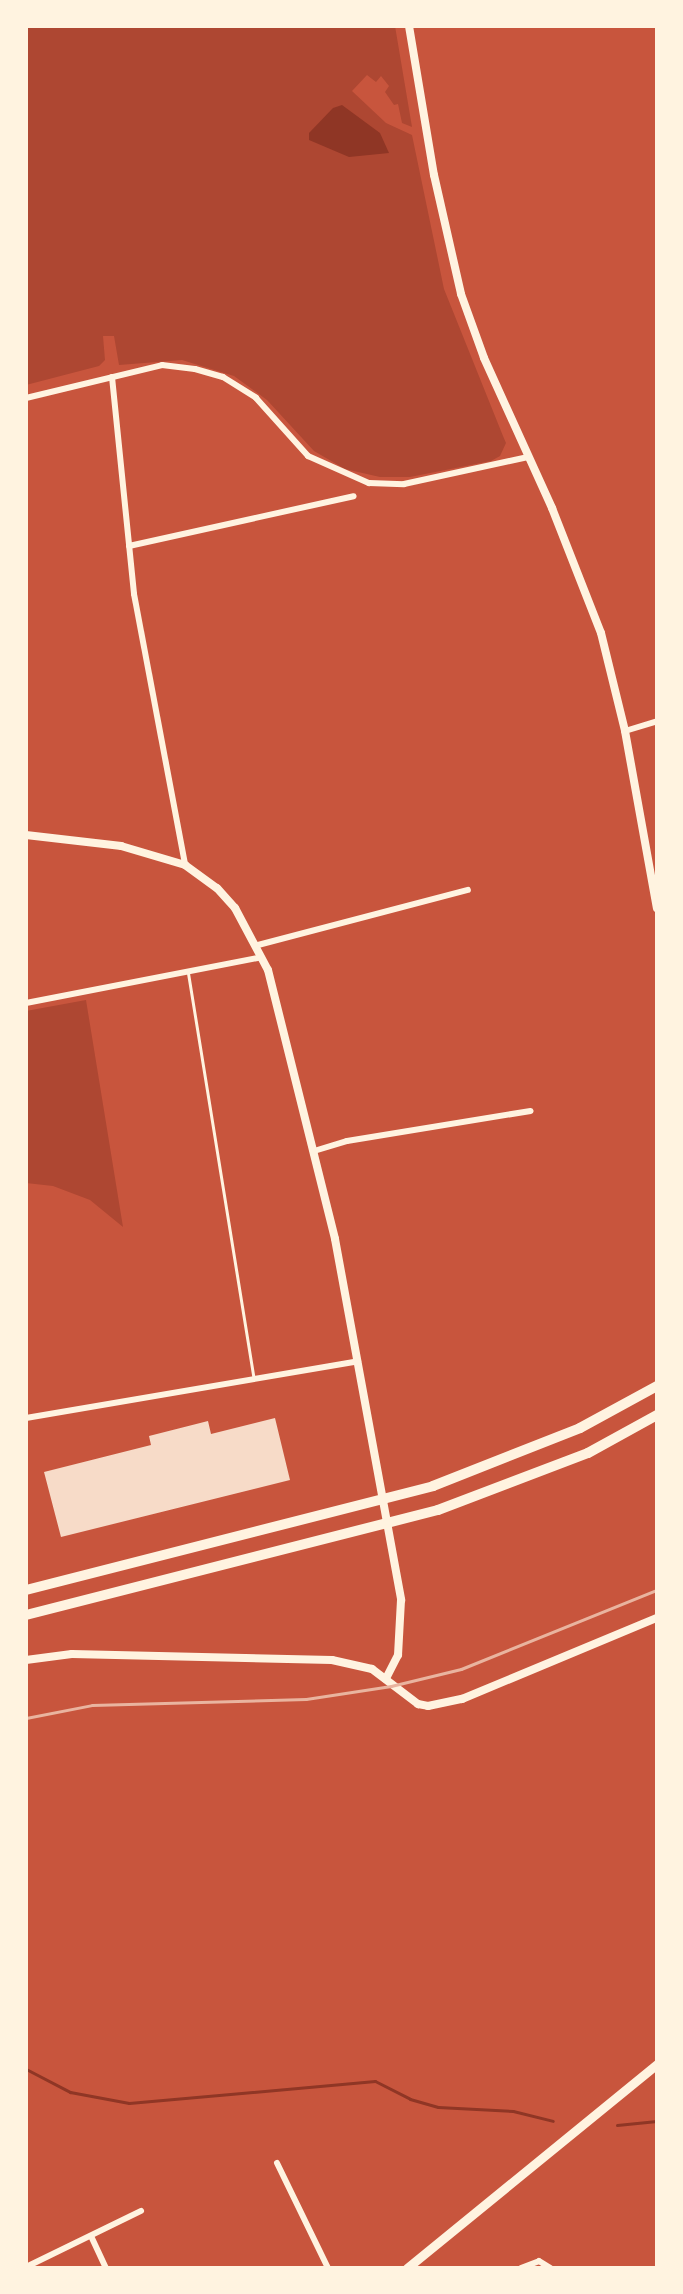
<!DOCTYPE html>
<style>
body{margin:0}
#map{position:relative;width:683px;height:2294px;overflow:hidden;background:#c8553d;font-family:"Zilla Slab",serif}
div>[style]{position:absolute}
.green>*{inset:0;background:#ae4732}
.water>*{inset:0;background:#8f3625}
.stream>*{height:3px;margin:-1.5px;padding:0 1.5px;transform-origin:1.5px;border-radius:1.5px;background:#8f3625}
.building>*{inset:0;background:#f7dbc8}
.service>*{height:3px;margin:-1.5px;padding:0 1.5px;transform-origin:1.5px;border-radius:1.5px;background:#fff3e0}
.minor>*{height:6px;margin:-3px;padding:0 3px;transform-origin:3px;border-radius:3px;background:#fff3e0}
.tertiary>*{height:8px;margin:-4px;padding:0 4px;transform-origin:4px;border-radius:4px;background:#fff3e0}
.secondary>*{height:9px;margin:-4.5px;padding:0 4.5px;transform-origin:4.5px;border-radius:4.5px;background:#fff3e0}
.trunk>*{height:10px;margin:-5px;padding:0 5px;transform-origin:5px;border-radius:5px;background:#fff3e0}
.rail>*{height:3px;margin:-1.5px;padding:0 1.5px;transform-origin:1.5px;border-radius:1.5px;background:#e9b49f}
span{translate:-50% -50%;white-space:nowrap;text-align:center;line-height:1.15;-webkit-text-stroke:8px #fff3e0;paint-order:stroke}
.frame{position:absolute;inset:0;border:28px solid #fff3e0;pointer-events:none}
</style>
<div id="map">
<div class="green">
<div style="clip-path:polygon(26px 26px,395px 26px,412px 127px,402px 123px,398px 104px,394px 105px,385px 92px,389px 86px,381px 76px,376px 82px,367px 75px,352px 91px,386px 123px,412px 135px,444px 289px,503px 436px,506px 443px,500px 456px,491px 461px,410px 477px,380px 477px,345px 469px,314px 451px,267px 400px,234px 376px,182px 360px,119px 365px,114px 336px,103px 336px,105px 360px,99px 366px,26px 385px)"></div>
<div style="clip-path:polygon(86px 1000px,123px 1227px,90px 1200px,53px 1186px,26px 1183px,26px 1011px)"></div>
</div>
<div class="water">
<div style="clip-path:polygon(342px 105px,380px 133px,389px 153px,349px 157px,309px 140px,309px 133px,333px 108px)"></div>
</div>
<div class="stream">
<div style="left:26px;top:2069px;width:50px;rotate:27.6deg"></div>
<div style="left:70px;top:2092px;width:60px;rotate:10.6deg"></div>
<div style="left:129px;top:2103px;width:247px;rotate:-5.1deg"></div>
<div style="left:375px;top:2081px;width:39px;rotate:27deg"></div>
<div style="left:410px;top:2099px;width:29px;rotate:16deg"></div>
<div style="left:438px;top:2107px;width:75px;rotate:3.1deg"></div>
<div style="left:513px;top:2111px;width:41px;rotate:14deg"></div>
<div style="left:617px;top:2125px;width:40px;rotate:-5.7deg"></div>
</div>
<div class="building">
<div style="clip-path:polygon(275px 1418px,290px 1480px,61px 1537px,44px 1472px,151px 1445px,149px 1436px,208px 1421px,211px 1434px)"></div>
</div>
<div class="service">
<div style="left:188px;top:973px;width:411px;rotate:80.8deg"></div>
</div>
<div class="minor">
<div style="left:112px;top:377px;width:218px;rotate:84.2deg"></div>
<div style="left:134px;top:594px;width:276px;rotate:79.3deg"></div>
<div style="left:26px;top:398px;width:140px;rotate:-13.6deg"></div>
<div style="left:162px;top:365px;width:33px;rotate:7deg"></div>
<div style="left:195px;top:369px;width:29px;rotate:16deg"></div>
<div style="left:223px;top:377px;width:39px;rotate:32deg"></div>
<div style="left:256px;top:398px;width:78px;rotate:48.1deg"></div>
<div style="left:308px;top:456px;width:67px;rotate:23.9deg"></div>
<div style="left:369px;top:483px;width:35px;rotate:2deg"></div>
<div style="left:404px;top:484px;width:127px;rotate:-12.3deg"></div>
<div style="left:129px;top:546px;width:230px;rotate:-12.5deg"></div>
<div style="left:625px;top:731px;width:34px;rotate:-17deg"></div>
<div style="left:258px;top:945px;width:217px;rotate:-14.7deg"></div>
<div style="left:26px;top:1003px;width:240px;rotate:-11deg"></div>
<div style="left:314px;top:1151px;width:34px;rotate:-17deg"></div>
<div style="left:347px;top:1141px;width:186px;rotate:-9.3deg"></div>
<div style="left:26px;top:1418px;width:337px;rotate:-9.7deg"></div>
<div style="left:277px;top:2163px;width:117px;rotate:64.1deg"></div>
<div style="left:91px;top:2236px;width:35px;rotate:65deg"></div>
<div style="left:26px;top:2267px;width:128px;rotate:-26deg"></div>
<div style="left:521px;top:2268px;width:19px;rotate:-21deg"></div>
<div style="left:539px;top:2261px;width:13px;rotate:32deg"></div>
</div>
<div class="tertiary">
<div style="left:409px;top:26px;width:151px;rotate:80.5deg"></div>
<div style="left:434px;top:175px;width:122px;rotate:77.2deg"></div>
<div style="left:461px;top:294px;width:68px;rotate:70.2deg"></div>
<div style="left:484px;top:358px;width:165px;rotate:65.6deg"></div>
<div style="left:552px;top:508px;width:134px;rotate:68.6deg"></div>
<div style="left:601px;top:633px;width:101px;rotate:76.2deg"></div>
<div style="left:625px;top:731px;width:180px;rotate:79.8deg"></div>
<div style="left:26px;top:835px;width:96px;rotate:6.6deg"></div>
<div style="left:121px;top:846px;width:67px;rotate:16.5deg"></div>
<div style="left:185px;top:865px;width:39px;rotate:36deg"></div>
<div style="left:217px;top:888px;width:27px;rotate:48deg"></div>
<div style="left:235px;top:908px;width:70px;rotate:62deg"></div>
<div style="left:268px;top:970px;width:277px;rotate:76deg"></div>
<div style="left:335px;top:1239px;width:367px;rotate:79.6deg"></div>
<div style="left:401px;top:1600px;width:55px;rotate:93.1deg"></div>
<div style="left:398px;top:1655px;width:27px;rotate:117deg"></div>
<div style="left:26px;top:1660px;width:46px;rotate:-7.4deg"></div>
<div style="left:72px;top:1654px;width:260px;rotate:1.3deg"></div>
<div style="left:332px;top:1660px;width:41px;rotate:12.7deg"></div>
<div style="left:372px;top:1669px;width:58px;rotate:37.3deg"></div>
<div style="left:418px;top:1704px;width:10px;rotate:11deg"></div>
<div style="left:428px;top:1706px;width:35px;rotate:-12deg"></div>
<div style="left:462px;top:1699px;width:211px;rotate:-22.6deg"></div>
</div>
<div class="secondary">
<div style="left:407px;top:2268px;width:323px;rotate:-39.2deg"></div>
</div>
<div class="trunk">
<div style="left:26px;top:1590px;width:420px;rotate:-14.3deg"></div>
<div style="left:433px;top:1486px;width:158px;rotate:-21.5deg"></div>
<div style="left:580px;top:1428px;width:88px;rotate:-28.6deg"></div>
<div style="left:26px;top:1615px;width:425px;rotate:-14.3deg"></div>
<div style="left:438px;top:1510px;width:160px;rotate:-20.8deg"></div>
<div style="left:588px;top:1453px;width:79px;rotate:-28.8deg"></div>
</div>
<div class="rail">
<div style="left:26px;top:1718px;width:67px;rotate:-11.1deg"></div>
<div style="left:92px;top:1705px;width:214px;rotate:-1.6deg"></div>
<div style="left:306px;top:1699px;width:86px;rotate:-8.7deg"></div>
<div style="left:391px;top:1686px;width:72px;rotate:-13.7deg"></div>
<div style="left:461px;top:1669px;width:211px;rotate:-22deg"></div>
</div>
<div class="frame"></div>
</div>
